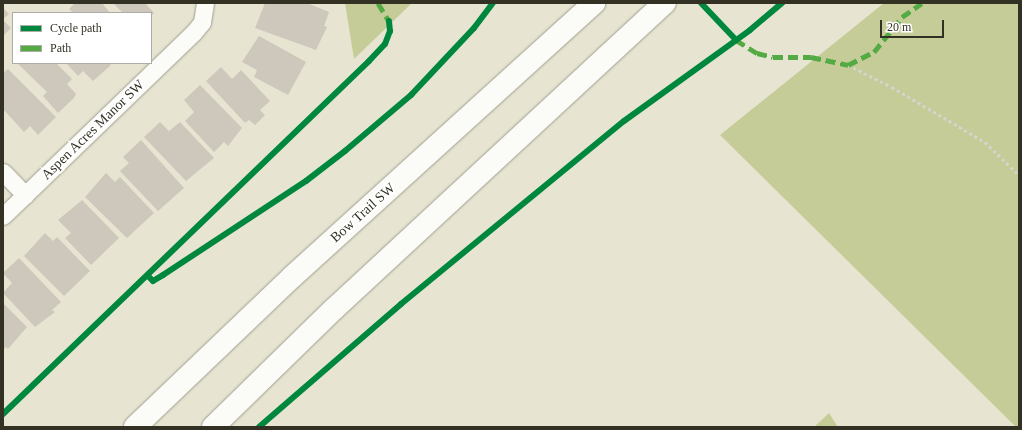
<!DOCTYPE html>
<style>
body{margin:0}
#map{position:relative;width:1022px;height:430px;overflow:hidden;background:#e7e5d2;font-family:"Times New Roman",serif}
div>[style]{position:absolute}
.forest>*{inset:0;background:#c6cc98}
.building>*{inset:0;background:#cec7bb}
.path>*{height:2.5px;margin-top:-1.25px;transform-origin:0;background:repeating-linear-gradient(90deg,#d5d5cf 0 3px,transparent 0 6px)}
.roads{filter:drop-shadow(0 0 1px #a09e8f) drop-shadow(0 0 1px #a09e8f)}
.minor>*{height:17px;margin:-8.5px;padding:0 8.5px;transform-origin:8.5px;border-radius:8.5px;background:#fbfbf8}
.secondary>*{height:22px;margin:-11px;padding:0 11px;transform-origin:11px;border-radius:11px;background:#fbfbf8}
.quiet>*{height:5px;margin-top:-2.5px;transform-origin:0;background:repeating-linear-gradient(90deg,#54ab44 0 10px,transparent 0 15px)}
.cycleway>*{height:6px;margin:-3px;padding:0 3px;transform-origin:3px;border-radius:3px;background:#00873e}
span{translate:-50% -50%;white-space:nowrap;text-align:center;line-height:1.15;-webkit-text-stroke:4px #fff;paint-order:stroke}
.street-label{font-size:14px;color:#333124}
.frame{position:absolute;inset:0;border:4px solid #333124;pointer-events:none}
.legend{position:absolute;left:12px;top:12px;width:140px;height:52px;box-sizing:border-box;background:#fff;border:1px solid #adada7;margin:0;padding:5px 7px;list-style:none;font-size:12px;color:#333124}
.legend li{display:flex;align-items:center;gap:8px;height:20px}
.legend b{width:20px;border:1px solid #adada7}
.scale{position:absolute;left:880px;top:20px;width:64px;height:18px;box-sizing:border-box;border:2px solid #333124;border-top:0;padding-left:5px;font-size:12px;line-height:14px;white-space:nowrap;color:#333124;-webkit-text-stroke:3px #fff;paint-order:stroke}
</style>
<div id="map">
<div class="forest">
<div style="clip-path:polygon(345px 3px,412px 3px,354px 59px)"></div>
<div style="clip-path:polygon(884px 3px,1019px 3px,1019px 427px,1016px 427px,720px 135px)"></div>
<div style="clip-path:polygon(829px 413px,838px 427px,814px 427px)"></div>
</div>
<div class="building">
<div style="clip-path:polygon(75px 3px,102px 3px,110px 13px,73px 13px,69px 9px)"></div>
<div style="clip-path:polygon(113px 3px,145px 3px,154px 13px,151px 16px,151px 13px,123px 13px)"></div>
<div style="clip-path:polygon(265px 3px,307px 3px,329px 12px,324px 26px,327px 27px,316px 50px,255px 28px)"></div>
<div style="clip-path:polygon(3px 8px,9px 14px,3px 19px)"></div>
<div style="clip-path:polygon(3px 20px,11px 28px,3px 36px)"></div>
<div style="clip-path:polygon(259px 36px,306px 62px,288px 95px,254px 77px,257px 70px,242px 62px)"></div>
<div style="clip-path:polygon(17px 63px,56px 63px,72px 79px,67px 84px,76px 94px,74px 98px,58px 113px,43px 96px,47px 92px)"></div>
<div style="clip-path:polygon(66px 63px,109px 63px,111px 65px,93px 81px,83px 71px,78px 76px)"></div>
<div style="clip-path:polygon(221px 67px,232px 79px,241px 70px,270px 101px,260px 110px,265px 115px,255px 125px,249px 120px,245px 123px,206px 81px)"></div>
<div style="clip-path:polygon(8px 69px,56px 117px,38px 135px,30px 126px,24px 132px,3px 109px,3px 73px)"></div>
<div style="clip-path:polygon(200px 85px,242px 128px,228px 146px,224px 142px,214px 152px,185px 121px,194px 112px,184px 100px)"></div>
<div style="clip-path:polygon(160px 122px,169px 131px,180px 122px,214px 158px,186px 181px,144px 137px)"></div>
<div style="clip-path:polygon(141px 140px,184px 188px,158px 211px,120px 171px,129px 163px,123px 157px)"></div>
<div style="clip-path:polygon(106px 173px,115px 182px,120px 177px,154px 213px,127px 238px,85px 197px)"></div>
<div style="clip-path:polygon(82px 200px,119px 238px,91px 265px,65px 238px,71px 233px,58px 220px)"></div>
<div style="clip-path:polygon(45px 233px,53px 241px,57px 237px,90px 271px,64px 296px,24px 256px)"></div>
<div style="clip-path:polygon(19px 258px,61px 302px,52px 310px,55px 312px,35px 327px,3px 293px,12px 283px,3px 273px)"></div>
<div style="clip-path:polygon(3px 303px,27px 327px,8px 349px,6px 347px,3px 350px)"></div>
</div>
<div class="path">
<div style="left:848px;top:65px;width:49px;rotate:26.6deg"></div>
<div style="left:892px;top:87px;width:108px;rotate:30.6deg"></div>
<div style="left:985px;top:142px;width:47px;rotate:44.1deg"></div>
</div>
<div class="roads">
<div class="minor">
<div style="left:3px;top:172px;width:32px;rotate:46deg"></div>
<div style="left:3px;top:216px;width:265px;rotate:-43.9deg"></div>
<div style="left:194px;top:32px;width:13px;rotate:-51deg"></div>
<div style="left:202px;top:22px;width:19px;rotate:-81deg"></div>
</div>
<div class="secondary">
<div style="left:135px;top:427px;width:217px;rotate:-43.7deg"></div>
<div style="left:292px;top:277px;width:408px;rotate:-42.2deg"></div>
<div style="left:213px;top:427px;width:169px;rotate:-44.3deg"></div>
<div style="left:334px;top:309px;width:451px;rotate:-42.8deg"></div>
</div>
</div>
<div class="quiet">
<div style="left:378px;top:3px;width:21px;rotate:59deg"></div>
<div style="left:736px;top:40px;width:25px;rotate:32deg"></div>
<div style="left:757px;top:53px;width:16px;rotate:14deg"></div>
<div style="left:773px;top:57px;width:38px"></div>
<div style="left:811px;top:57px;width:38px;rotate:12deg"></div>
<div style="left:848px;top:65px;width:29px;rotate:-27deg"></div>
<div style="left:874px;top:52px;width:45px;rotate:-51.3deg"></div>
<div style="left:902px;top:17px;width:24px;rotate:-35deg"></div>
</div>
<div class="cycleway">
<div style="left:701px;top:3px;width:51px;rotate:46.6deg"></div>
<div style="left:148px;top:276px;width:7px;rotate:45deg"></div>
<div style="left:153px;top:281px;width:12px;rotate:-31deg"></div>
<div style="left:163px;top:275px;width:171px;rotate:-33.3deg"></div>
<div style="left:306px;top:181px;width:49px;rotate:-37.6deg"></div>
<div style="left:345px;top:151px;width:87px;rotate:-40.3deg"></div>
<div style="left:411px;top:95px;width:92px;rotate:-46.8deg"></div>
<div style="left:474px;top:28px;width:31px;rotate:-53deg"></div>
<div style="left:3px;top:414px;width:508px;rotate:-43.96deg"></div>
<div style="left:369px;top:61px;width:23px;rotate:-47deg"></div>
<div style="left:385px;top:44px;width:14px;rotate:-69deg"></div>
<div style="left:390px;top:31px;width:10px;rotate:-96deg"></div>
<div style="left:259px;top:427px;width:188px;rotate:-40.9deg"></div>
<div style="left:401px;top:304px;width:288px;rotate:-39.4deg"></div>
<div style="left:624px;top:121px;width:155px;rotate:-35.8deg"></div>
<div style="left:750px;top:30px;width:42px;rotate:-40.2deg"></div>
</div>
<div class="street-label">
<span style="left:93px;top:130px;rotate:-44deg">Aspen Acres Manor SW</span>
<span style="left:363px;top:213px;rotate:-42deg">Bow Trail SW</span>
</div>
<div class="frame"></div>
<ul class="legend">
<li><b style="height:5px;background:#00873e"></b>Cycle path</li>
<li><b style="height:5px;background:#54ab44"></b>Path</li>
</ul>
<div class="scale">20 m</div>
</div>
